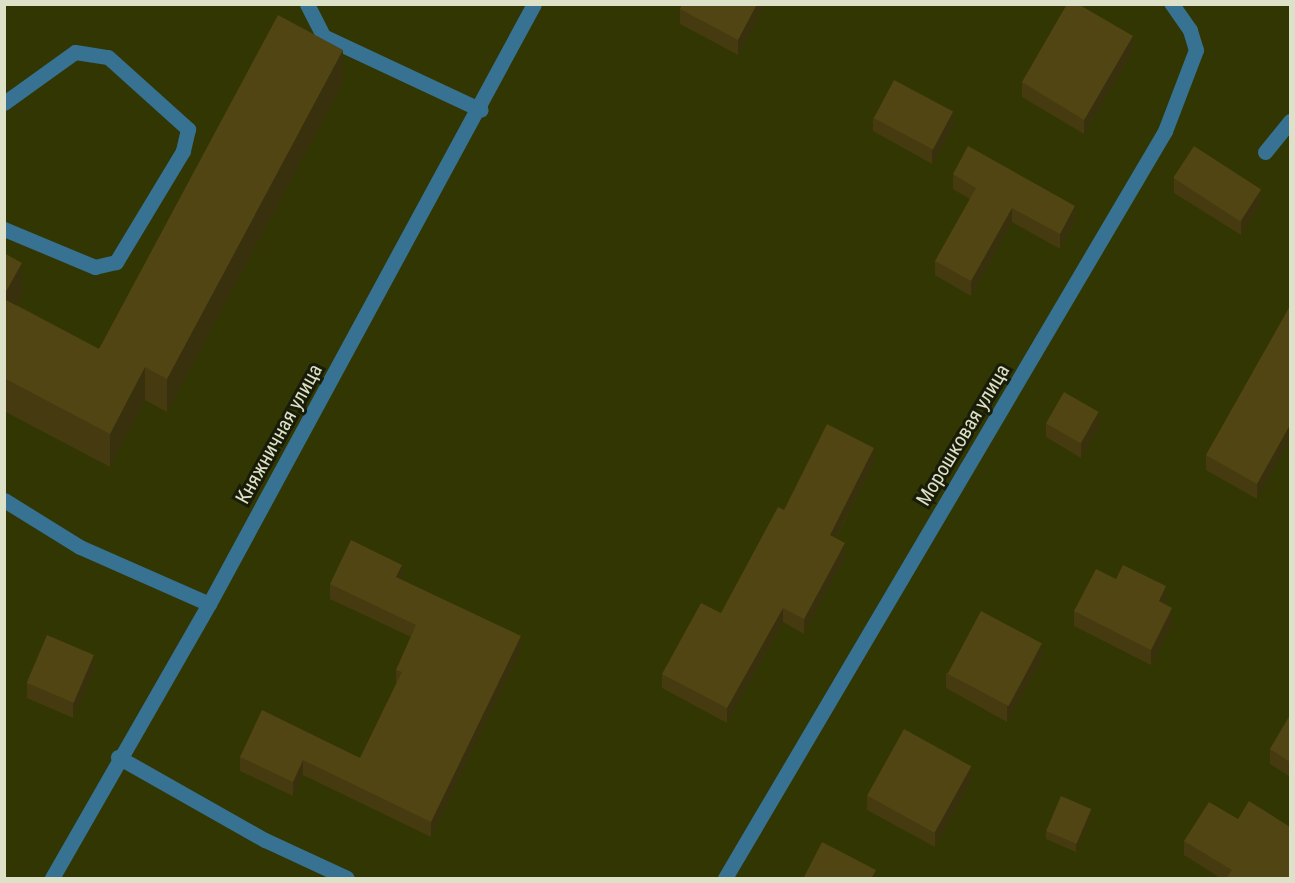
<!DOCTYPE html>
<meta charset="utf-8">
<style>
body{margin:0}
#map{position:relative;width:1295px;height:883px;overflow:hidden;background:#313603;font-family:"Roboto Condensed",sans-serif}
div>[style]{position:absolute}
.service>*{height:15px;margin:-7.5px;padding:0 7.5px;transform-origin:7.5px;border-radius:7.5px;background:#377292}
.minor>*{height:15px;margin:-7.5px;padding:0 7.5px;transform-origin:7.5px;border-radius:7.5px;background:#377292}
.wall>*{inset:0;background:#463b10}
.shaded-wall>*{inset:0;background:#39300d}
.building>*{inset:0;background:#514513;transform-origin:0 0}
span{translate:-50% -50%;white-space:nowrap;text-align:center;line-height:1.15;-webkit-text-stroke:6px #191c08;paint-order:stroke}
.street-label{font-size:20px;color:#dde1c8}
.frame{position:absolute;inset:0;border:6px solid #dde1c8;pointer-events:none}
</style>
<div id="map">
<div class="service">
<div style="left:307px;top:4px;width:36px;rotate:63deg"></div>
<div style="left:323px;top:36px;width:174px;rotate:25.1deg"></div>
<div style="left:4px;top:103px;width:87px;rotate:-35.7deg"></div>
<div style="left:75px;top:52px;width:33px;rotate:9deg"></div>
<div style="left:108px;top:57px;width:108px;rotate:42deg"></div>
<div style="left:188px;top:129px;width:23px;rotate:103deg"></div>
<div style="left:183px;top:151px;width:130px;rotate:121.1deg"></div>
<div style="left:116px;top:262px;width:22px;rotate:167deg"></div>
<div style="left:95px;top:267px;width:99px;rotate:-157.3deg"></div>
<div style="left:1265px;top:152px;width:40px;rotate:-51deg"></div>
<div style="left:4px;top:500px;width:89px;rotate:31.7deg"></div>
<div style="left:80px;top:547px;width:141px;rotate:23.8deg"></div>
</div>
<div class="minor">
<div style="left:118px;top:757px;width:169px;rotate:29.5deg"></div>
<div style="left:265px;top:840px;width:90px;rotate:24.9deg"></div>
<div style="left:52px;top:878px;width:316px;rotate:-60.2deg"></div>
<div style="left:209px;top:604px;width:682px;rotate:-61.56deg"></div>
<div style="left:725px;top:878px;width:867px;rotate:-59.5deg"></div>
<div style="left:1165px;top:131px;width:87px;rotate:-69.1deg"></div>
<div style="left:1196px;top:50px;width:21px;rotate:-107deg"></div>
<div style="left:1190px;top:30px;width:32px;rotate:-125deg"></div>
</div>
<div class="wall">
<div style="clip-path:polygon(765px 4px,738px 55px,680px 24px,680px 9px)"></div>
<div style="clip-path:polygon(1133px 51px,1084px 134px,1022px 97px,1022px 82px)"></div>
<div style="clip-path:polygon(343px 83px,167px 412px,145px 400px,110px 467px,4px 411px,4px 253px,22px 296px,17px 305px,99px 349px)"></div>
<div style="clip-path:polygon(873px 117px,953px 127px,932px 164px,873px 131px)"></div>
<div style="clip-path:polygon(953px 174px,1075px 221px,1060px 249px,1012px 222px,971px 296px,935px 275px,935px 261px,970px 199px,953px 189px)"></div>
<div style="clip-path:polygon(1174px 178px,1261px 203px,1241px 235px,1174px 193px)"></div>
<div style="clip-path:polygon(1290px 306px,1257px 499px,1206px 470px,1206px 455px)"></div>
<div style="clip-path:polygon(1046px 423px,1099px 427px,1081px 458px,1046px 437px)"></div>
<div style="clip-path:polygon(874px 462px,836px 538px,845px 557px,804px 634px,783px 622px,727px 723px,662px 688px,662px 674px,721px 613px)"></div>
<div style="clip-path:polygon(402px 579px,402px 580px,521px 650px,431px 837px,303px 775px,293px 796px,240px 771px,240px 757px,360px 758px,396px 684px,396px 670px,411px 637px,330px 599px,330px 584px)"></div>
<div style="clip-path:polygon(1116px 579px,1166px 601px,1164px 604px,1172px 623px,1151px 665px,1074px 626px,1074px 611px)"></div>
<div style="clip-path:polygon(1042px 659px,1007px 722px,946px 688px,946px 673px)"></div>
<div style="clip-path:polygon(94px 670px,73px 718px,27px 698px,27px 683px)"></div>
<div style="clip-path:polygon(1290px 715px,1290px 777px,1270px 764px,1270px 749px)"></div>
<div style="clip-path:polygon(971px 781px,935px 847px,867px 810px,867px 795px)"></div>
<div style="clip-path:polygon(1091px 816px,1076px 852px,1046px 839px,1046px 831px)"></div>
<div style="clip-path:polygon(1238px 819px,1290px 879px,1222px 879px,1184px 855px,1184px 841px)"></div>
</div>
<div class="shaded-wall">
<div style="clip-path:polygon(757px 4px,765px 4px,738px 55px,738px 40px)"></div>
<div style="clip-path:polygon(1133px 36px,1133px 51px,1084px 134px,1084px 120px)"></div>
<div style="clip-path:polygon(343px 50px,343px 83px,167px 412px,167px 379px)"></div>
<div style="clip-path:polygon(953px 112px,953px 127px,932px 164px,932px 150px)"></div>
<div style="clip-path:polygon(1261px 189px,1261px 203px,1241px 235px,1241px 220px)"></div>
<div style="clip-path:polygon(1075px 206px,1075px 221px,1060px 249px,1060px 234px)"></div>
<div style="clip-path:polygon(1012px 208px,1012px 222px,971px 296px,971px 281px)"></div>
<div style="clip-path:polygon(22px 263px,22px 296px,4px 328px,4px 295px)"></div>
<div style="clip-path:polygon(145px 367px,145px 400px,110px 467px,110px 434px)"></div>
<div style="clip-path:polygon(1099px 412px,1099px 427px,1081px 458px,1081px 443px)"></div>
<div style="clip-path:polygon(1290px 425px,1290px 439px,1257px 499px,1257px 484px)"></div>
<div style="clip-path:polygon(874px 448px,874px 462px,830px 549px,830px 535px)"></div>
<div style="clip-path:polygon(845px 543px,845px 557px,804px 634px,804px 619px)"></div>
<div style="clip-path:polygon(402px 565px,402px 579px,396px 592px,396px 577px)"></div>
<div style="clip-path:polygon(1166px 586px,1166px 601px,1159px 616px,1159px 601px)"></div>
<div style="clip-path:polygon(783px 608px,783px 622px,727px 723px,727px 708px)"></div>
<div style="clip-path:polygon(1172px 608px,1172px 623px,1151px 665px,1151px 650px)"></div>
<div style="clip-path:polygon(521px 636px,521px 650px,431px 837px,431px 822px)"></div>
<div style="clip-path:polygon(1042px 644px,1042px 659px,1007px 722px,1007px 707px)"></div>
<div style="clip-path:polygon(94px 655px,94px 670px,73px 718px,73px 703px)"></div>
<div style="clip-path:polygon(303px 760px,303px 775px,293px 796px,293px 782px)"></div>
<div style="clip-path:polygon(971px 766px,971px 781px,935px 847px,935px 832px)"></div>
<div style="clip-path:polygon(1091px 809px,1091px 816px,1076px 852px,1076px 844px)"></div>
<div style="clip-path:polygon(876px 870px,876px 879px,871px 879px)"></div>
</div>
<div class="building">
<div style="clip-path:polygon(682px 4px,757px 4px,738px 40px,680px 9px)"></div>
<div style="clip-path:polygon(1067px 4px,1078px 4px,1133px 36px,1084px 120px,1022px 82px)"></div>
<div style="clip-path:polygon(278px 15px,343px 50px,167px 379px,145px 367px,110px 434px,4px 378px,4px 299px,99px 349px)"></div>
<div style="left:894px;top:80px;width:67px;height:43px;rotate:28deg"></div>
<div style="clip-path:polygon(968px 146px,1075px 206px,1060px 234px,1012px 208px,971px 281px,935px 261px,976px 188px,953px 174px)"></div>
<div style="left:1194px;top:146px;width:80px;height:38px;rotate:33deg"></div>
<div style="clip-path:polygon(4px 253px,22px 263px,4px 295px)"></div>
<div style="clip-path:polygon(1290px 306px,1290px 425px,1257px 484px,1206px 455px)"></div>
<div style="left:1064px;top:392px;width:40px;height:36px;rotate:30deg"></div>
<div style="clip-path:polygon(827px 424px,874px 448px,830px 535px,845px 543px,804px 619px,783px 608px,727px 708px,662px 674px,701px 603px,721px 613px,778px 507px,784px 510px)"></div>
<div style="clip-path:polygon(351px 540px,402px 565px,396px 577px,521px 636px,431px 822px,303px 760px,293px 782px,240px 757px,262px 710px,360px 758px,402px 672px,396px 670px,416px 625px,330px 584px)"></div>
<div style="clip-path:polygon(1123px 565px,1166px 586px,1159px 601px,1172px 608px,1151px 650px,1074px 611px,1096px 569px,1116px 579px)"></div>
<div style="left:981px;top:611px;width:69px;height:71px;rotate:28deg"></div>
<div style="left:47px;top:635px;width:51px;height:52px;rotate:23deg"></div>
<div style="clip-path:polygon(1290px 715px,1290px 762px,1270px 749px)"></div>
<div style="left:904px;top:729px;width:77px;height:76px;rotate:29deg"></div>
<div style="left:1061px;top:796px;width:33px;height:38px;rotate:23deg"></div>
<div style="clip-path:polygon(1249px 801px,1290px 827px,1290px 879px,1226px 879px,1232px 870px,1184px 841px,1209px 802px,1238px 819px)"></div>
<div style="clip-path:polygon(822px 842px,876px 870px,871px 879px,803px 879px)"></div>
</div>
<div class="street-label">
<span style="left:279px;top:434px;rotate:-61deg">Княжничная улица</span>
<span style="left:963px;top:435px;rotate:-59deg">Морошковая улица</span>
</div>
<div class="frame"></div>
</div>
